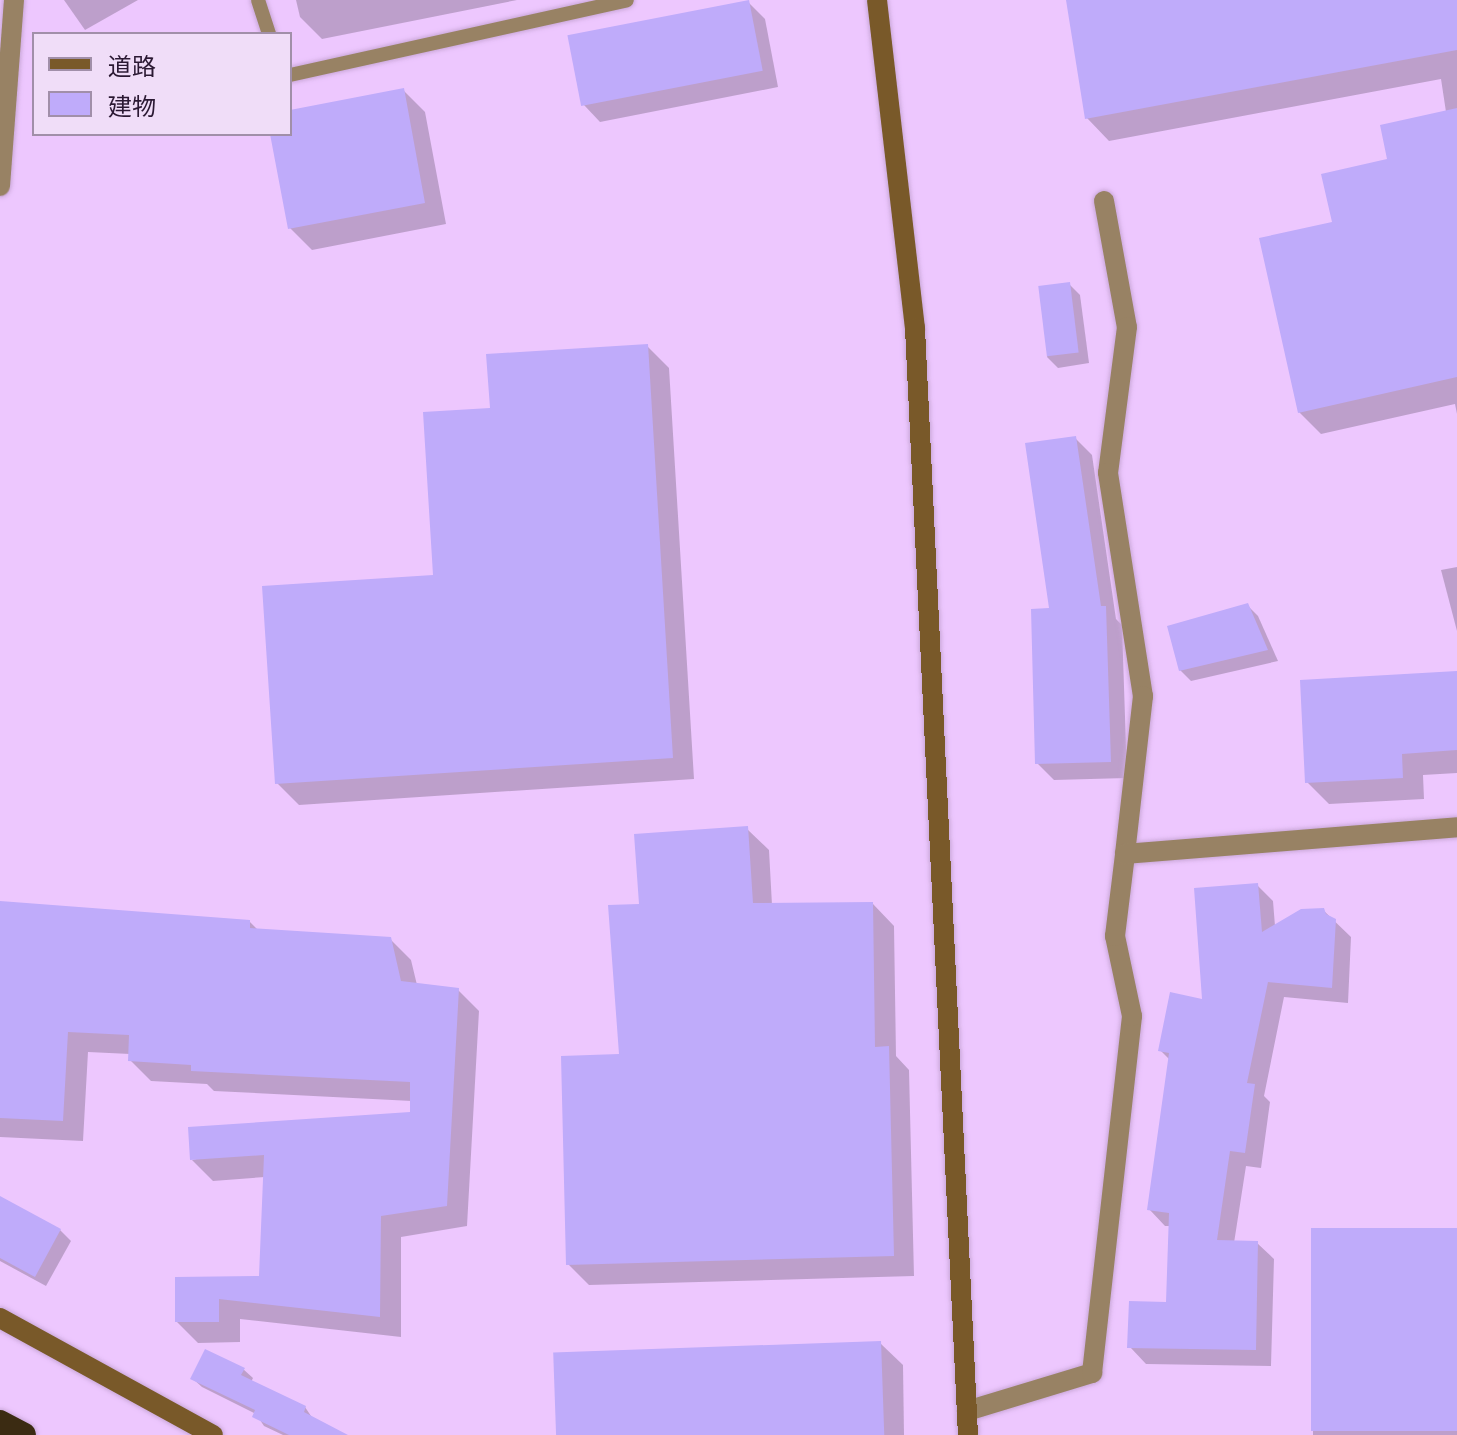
<!DOCTYPE html>
<meta charset="utf-8">
<style>
body{margin:0}
#map{position:relative;width:1457px;height:1435px;overflow:hidden;background:#edc7fe;font-family:"DM Sans","Noto Sans JP",sans-serif}
div>[style]{position:absolute}
.shadow>*{inset:0;background:#0003;transform-origin:0 0}
.building>*{inset:0;background:#bfabfa;transform-origin:0 0}
.roads{filter:drop-shadow(0 0 2px #caa8d9) drop-shadow(0 0 2px #caa8d9)}
.lane>*{height:14px;margin:-7px;padding:0 7px;transform-origin:7px;border-radius:7px;background:#988264}
.street>*{height:20px;margin:-10px;padding:0 10px;transform-origin:10px;border-radius:10px;background:#988264}
.secondary>*{height:20px;margin:-10px;padding:0 10px;transform-origin:10px;border-radius:10px;background:#795929}
.highway>*{height:24px;margin:-12px;padding:0 12px;transform-origin:12px;border-radius:12px;background:#3b2b12}
span{translate:-50% -50%;white-space:nowrap;text-align:center;line-height:1.15;-webkit-text-stroke:6px #f0ddf8;paint-order:stroke}
.legend{position:absolute;left:32px;top:32px;width:260px;height:104px;box-sizing:border-box;background:#f0ddf8;border:2px solid #a18fa9;margin:0;padding:10px 14px;list-style:none;font-size:24px;color:#2b1933}
.legend li{display:flex;align-items:center;gap:16px;height:40px}
.legend b{width:40px;border:2px solid #a18fa9}
</style>
<div id="map">
<div class="shadow">
<div style="clip-path:polygon(64px 0,138px 0,85px 30px)"></div>
<div style="clip-path:polygon(296px 0,517px 0,322px 39px,300px 17px)"></div>
<div style="clip-path:polygon(1069px 0,1457px 0,1457px 414px,1455px 404px,1321px 434px,1299px 412px,1334px 223px,1390px 161px,1446px 112px,1441px 79px,1109px 141px,1087px 118px)"></div>
<div style="clip-path:polygon(748px 2px,765px 19px,778px 87px,600px 122px,584px 105px)"></div>
<div style="clip-path:polygon(403px 90px,425px 112px,446px 224px,312px 250px,290px 228px,272px 134px,290px 134px,290px 112px)"></div>
<div style="clip-path:polygon(1069px 284px,1080px 295px,1089px 363px,1058px 368px,1047px 357px)"></div>
<div style="clip-path:polygon(647px 346px,669px 368px,694px 779px,299px 805px,277px 783px,435px 577px,492px 410px)"></div>
<div style="clip-path:polygon(1075px 438px,1092px 455px,1116px 619px,1122px 625px,1127px 778px,1054px 780px,1037px 763px)"></div>
<div style="clip-path:polygon(1457px 567px,1457px 631px,1441px 570px)"></div>
<div style="clip-path:polygon(1247px 605px,1258px 616px,1278px 661px,1191px 681px,1180px 670px)"></div>
<div style="clip-path:polygon(1457px 677px,1457px 773px,1423px 775px,1424px 799px,1329px 804px,1307px 782px)"></div>
<div style="clip-path:polygon(747px 829px,769px 850px,772px 905px,873px 904px,894px 926px,896px 1056px,909px 1070px,914px 1276px,589px 1285px,568px 1264px,621px 1056px,641px 906px)"></div>
<div style="clip-path:polygon(1257px 885px,1273px 901px,1275px 926px,1323px 910px,1351px 937px,1348px 1003px,1284px 997px,1264px 1096px,1270px 1102px,1261px 1168px,1246px 1166px,1234px 1243px,1257px 1243px,1274px 1259px,1271px 1366px,1146px 1364px,1130px 1347px,1168px 1304px,1170px 1226px,1165px 1226px,1149px 1209px,1170px 1060px,1160px 1050px,1204px 1001px)"></div>
<div style="clip-path:polygon(0 903px,249px 921px,259px 931px,390px 939px,411px 960px,417px 985px,458px 990px,479px 1011px,467px 1226px,401px 1237px,401px 1337px,240px 1319px,240px 1342px,198px 1343px,177px 1322px,177px 1279px,261px 1278px,265px 1177px,213px 1181px,192px 1160px,412px 1114px,412px 1101px,214px 1091px,207px 1084px,151px 1081px,130px 1060px,130px 1054px,88px 1052px,83px 1141px,0 1137px)"></div>
<div style="clip-path:polygon(0 1198px,60px 1230px,71px 1241px,46px 1286px,0 1261px)"></div>
<div style="left:1457px;top:1230px;width:205px;height:144px;rotate:90deg"></div>
<div style="clip-path:polygon(880px 1343px,903px 1365px,904px 1435px,558px 1435px)"></div>
<div style="clip-path:polygon(243px 1369px,253px 1378px,251px 1382px,305px 1407px,313px 1419px,344px 1435px,283px 1435px,264px 1426px,256px 1414px,202px 1387px,192px 1378px)"></div>
</div>
<div class="building">
<div style="left:749px;top:0;width:72px;height:185px;rotate:79deg"></div>
<div style="clip-path:polygon(1066px 0,1457px 0,1457px 50px,1085px 119px)"></div>
<div style="clip-path:polygon(404px 88px,425px 203px,288px 229px,270px 134px,290px 134px,290px 110px)"></div>
<div style="clip-path:polygon(1457px 108px,1457px 377px,1298px 413px,1259px 238px,1332px 222px,1321px 174px,1387px 159px,1380px 125px)"></div>
<div style="left:1070px;top:282px;width:71px;height:32px;rotate:83deg"></div>
<div style="clip-path:polygon(648px 344px,673px 758px,275px 784px,262px 586px,433px 575px,423px 412px,490px 408px,486px 354px)"></div>
<div style="clip-path:polygon(1076px 436px,1101px 606px,1106px 606px,1111px 762px,1035px 764px,1031px 609px,1049px 608px,1025px 443px)"></div>
<div style="clip-path:polygon(1248px 603px,1268px 650px,1179px 671px,1167px 626px)"></div>
<div style="clip-path:polygon(1457px 671px,1457px 750px,1402px 754px,1403px 778px,1305px 783px,1300px 680px)"></div>
<div style="clip-path:polygon(748px 826px,753px 903px,873px 902px,875px 1047px,889px 1046px,894px 1256px,566px 1265px,561px 1056px,619px 1054px,608px 905px,639px 904px,634px 834px)"></div>
<div style="clip-path:polygon(1258px 883px,1262px 932px,1301px 909px,1324px 908px,1326px 914px,1336px 919px,1332px 988px,1268px 982px,1247px 1083px,1255px 1084px,1245px 1153px,1230px 1151px,1217px 1240px,1258px 1241px,1256px 1350px,1127px 1348px,1129px 1301px,1166px 1302px,1169px 1213px,1147px 1210px,1169px 1053px,1158px 1051px,1170px 992px,1202px 999px,1194px 888px)"></div>
<div style="clip-path:polygon(0 901px,250px 920px,250px 928px,391px 937px,401px 981px,459px 988px,447px 1206px,381px 1216px,380px 1317px,219px 1299px,219px 1322px,175px 1322px,175px 1277px,259px 1276px,264px 1155px,190px 1160px,188px 1127px,410px 1112px,410px 1082px,191px 1071px,191px 1065px,128px 1061px,129px 1035px,68px 1032px,63px 1121px,0 1118px)"></div>
<div style="clip-path:polygon(0 1196px,61px 1229px,35px 1277px,0 1258px)"></div>
<div style="left:1457px;top:1228px;width:203px;height:146px;rotate:90deg"></div>
<div style="left:881px;top:1341px;width:94px;height:328px;rotate:88deg"></div>
<div style="clip-path:polygon(205px 1349px,245px 1368px,241px 1375px,306px 1406px,304px 1412px,348px 1435px,289px 1435px,252px 1417px,255px 1410px,190px 1379px)"></div>
</div>
<div class="roads">
<div class="lane">
<div style="left:258px;top:0;width:36px;rotate:72deg"></div>
<div style="left:290px;top:75px;width:345px;rotate:-12.5deg"></div>
</div>
<div class="street">
<div style="left:0;top:186px;width:187px;rotate:-85.7deg"></div>
<div style="left:1104px;top:201px;width:128px;rotate:79.7deg"></div>
<div style="left:1127px;top:327px;width:147px;rotate:97.4deg"></div>
<div style="left:1108px;top:473px;width:226px;rotate:81.1deg"></div>
<div style="left:1143px;top:696px;width:159px;rotate:96.5deg"></div>
<div style="left:967px;top:1411px;width:131px;rotate:-16.9deg"></div>
<div style="left:1092px;top:1373px;width:359px;rotate:-83.6deg"></div>
<div style="left:1132px;top:1016px;width:82px;rotate:-102deg"></div>
<div style="left:1115px;top:936px;width:83px;rotate:-83deg"></div>
<div style="left:1125px;top:854px;width:333px;rotate:-4.6deg"></div>
</div>
<div class="secondary">
<div style="left:877px;top:0;width:330px;rotate:83.4deg"></div>
<div style="left:915px;top:328px;width:1108px;rotate:87.26deg"></div>
<div style="left:0;top:1318px;width:243px;rotate:28.8deg"></div>
</div>
<div class="highway">
<div style="left:0;top:1422px;width:27px;rotate:28deg"></div>
</div>
</div>
<ul class="legend">
<li><b style="height:10px;background:#795929"></b>道路</li>
<li><b style="height:22px;background:#bfabfa"></b>建物</li>
</ul>
</div>
